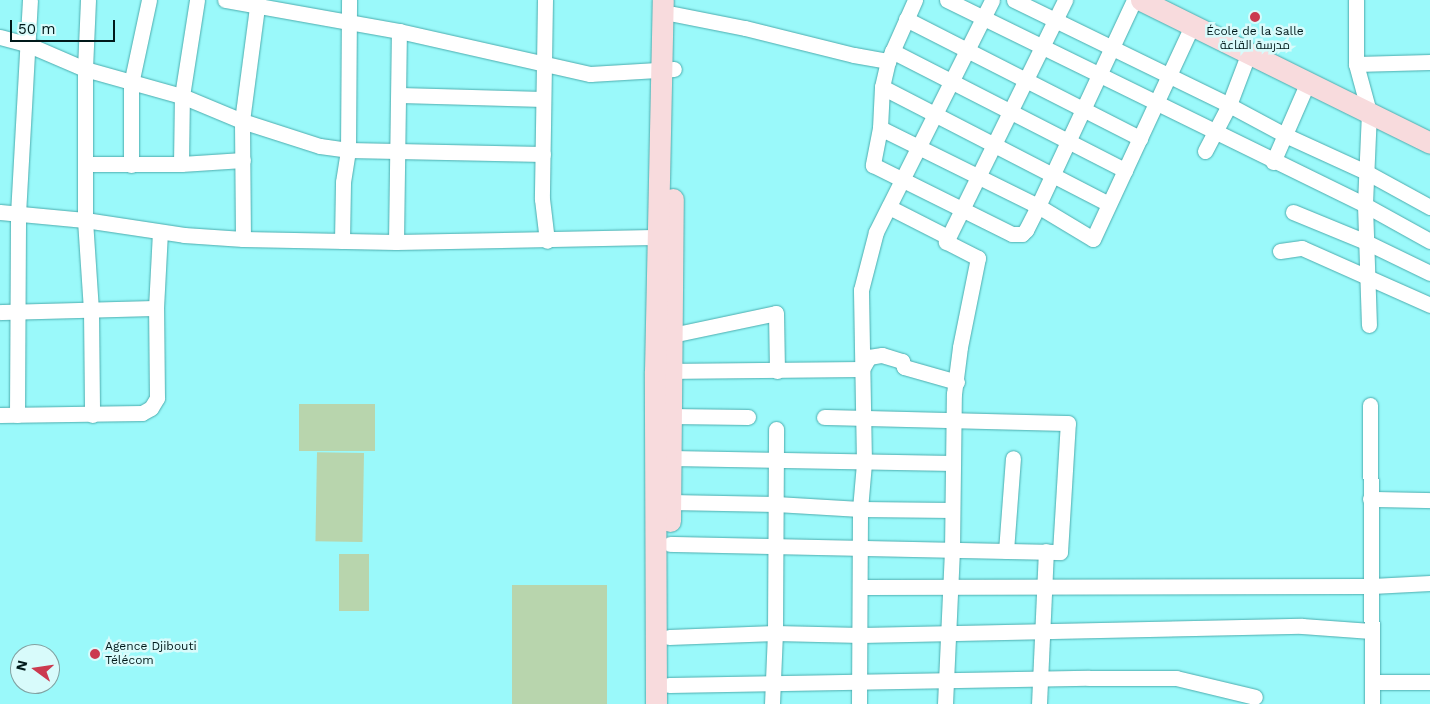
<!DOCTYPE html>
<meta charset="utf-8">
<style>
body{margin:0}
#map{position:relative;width:1430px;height:704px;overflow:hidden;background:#9af9fa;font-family:"Work Sans",Cairo,sans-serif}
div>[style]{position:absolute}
.green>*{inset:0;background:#b8d5ad;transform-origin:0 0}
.roads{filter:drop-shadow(0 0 1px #4cacae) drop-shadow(0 0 1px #4cacae)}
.street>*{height:15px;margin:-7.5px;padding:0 7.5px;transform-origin:7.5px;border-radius:7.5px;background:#fff}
.secondary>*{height:21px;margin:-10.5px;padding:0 10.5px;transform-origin:10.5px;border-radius:10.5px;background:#f8dbdd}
.dots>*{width:14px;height:14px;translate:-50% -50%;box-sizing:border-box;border:2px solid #d8fbfb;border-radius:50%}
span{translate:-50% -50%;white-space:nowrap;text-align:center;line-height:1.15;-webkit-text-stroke:5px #d8fbfb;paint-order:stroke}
.poi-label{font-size:12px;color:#00191a}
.left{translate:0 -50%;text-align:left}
.north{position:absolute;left:10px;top:644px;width:50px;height:50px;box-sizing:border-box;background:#d8fbfb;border:1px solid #82a1a1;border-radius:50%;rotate:284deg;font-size:14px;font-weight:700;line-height:20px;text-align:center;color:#00191a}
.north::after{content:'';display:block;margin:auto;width:18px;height:22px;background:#cb3a4f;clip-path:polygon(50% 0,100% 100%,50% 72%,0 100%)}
.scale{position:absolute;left:10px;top:20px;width:105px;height:22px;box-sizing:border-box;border:2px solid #00191a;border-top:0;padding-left:6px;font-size:15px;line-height:18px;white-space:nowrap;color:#00191a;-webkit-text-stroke:4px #d8fbfb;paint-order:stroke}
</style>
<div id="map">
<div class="green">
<div style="left:299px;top:404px;width:76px;height:47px"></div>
<div style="left:364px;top:453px;width:89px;height:47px;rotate:91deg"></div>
<div style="left:339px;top:554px;width:30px;height:57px"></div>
<div style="left:607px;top:585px;width:119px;height:95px;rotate:90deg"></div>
</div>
<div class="roads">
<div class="street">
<div style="left:88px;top:0;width:69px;rotate:92.5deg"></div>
<div style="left:85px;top:69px;width:151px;rotate:90deg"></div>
<div style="left:85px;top:220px;width:91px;rotate:86.2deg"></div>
<div style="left:91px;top:311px;width:104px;rotate:89.4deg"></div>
<div style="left:225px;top:0;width:177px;rotate:10.1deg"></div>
<div style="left:399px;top:31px;width:196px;rotate:12.7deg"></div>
<div style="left:590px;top:74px;width:84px;rotate:-3.4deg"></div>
<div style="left:545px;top:0;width:199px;rotate:90.9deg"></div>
<div style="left:542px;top:199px;width:42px;rotate:83.2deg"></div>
<div style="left:915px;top:0;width:67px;rotate:113.9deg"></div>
<div style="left:888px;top:61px;width:27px;rotate:103deg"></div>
<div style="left:882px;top:87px;width:41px;rotate:92.8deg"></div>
<div style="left:880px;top:128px;width:38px;rotate:101deg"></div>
<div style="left:873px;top:165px;width:155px;rotate:26.4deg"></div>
<div style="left:1012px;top:234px;width:10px"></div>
<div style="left:1022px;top:234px;width:6px;rotate:-45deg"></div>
<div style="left:1026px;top:230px;width:27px;rotate:-63deg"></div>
<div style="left:1038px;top:206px;width:227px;rotate:-65deg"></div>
<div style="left:947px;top:0;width:466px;rotate:26.1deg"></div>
<div style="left:1365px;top:205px;width:74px;rotate:29deg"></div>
<div style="left:1014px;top:0;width:239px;rotate:26deg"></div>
<div style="left:1229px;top:105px;width:64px;rotate:28.2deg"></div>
<div style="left:1285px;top:135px;width:89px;rotate:24.6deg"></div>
<div style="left:1366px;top:172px;width:73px;rotate:28.7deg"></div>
<div style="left:1356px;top:0;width:64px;rotate:90deg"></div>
<div style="left:1356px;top:64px;width:50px;rotate:74.8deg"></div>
<div style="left:1369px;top:112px;width:93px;rotate:92.5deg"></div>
<div style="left:1365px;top:205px;width:120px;rotate:88.1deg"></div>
<div style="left:674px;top:14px;width:72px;rotate:11.2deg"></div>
<div style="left:745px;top:28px;width:112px;rotate:13.9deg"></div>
<div style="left:854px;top:55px;width:35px;rotate:10deg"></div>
<div style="left:906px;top:19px;width:263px;rotate:27deg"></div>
<div style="left:0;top:37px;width:30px;rotate:15deg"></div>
<div style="left:29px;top:45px;width:61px;rotate:23.2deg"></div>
<div style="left:85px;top:69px;width:101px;rotate:15.6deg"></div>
<div style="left:182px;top:96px;width:65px;rotate:22.6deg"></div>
<div style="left:242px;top:121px;width:82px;rotate:17.8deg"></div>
<div style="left:320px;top:146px;width:28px;rotate:8deg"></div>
<div style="left:348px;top:150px;width:195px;rotate:1.2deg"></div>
<div style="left:892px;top:51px;width:262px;rotate:27.1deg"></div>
<div style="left:1356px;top:64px;width:74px;rotate:-1.5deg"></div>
<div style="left:882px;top:87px;width:255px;rotate:27.3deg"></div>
<div style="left:400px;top:95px;width:143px;rotate:1.6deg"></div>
<div style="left:880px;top:128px;width:176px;rotate:26.3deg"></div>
<div style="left:1038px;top:206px;width:64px;rotate:31deg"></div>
<div style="left:1093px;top:239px;width:235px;rotate:-65.1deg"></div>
<div style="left:1205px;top:151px;width:52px;rotate:-62.4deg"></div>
<div style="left:1229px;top:105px;width:53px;rotate:-69.2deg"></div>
<div style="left:1273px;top:162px;width:85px;rotate:-66.4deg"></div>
<div style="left:86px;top:164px;width:95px"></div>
<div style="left:181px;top:164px;width:62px;rotate:-3.7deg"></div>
<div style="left:181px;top:164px;width:68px;rotate:-89.2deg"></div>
<div style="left:182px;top:96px;width:97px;rotate:-81.1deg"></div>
<div style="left:131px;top:165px;width:81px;rotate:-90deg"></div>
<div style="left:131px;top:84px;width:86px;rotate:-77.9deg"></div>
<div style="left:889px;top:207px;width:66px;rotate:27deg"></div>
<div style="left:0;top:212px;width:85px;rotate:5.4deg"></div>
<div style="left:85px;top:220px;width:100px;rotate:8.6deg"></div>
<div style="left:184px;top:235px;width:59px;rotate:3.9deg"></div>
<div style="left:243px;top:239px;width:153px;rotate:1.1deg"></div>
<div style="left:396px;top:242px;width:270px;rotate:-1.1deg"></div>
<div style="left:1293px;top:212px;width:79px;rotate:22.3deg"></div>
<div style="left:1366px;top:242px;width:71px;rotate:25.8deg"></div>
<div style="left:243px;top:239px;width:118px;rotate:-90.5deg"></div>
<div style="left:242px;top:121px;width:122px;rotate:-82.5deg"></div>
<div style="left:342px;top:241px;width:59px;rotate:-89deg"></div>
<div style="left:343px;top:182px;width:32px;rotate:-81deg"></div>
<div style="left:348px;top:150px;width:150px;rotate:-89.6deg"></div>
<div style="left:396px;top:242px;width:211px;rotate:-89.2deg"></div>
<div style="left:1280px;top:251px;width:22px;rotate:-8deg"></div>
<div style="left:1302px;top:248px;width:140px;rotate:24deg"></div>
<div style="left:0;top:312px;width:156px;rotate:-1.5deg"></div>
<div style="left:672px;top:335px;width:106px;rotate:-11.9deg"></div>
<div style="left:776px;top:313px;width:58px;rotate:89deg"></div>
<div style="left:663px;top:371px;width:199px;rotate:-0.6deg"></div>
<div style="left:862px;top:369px;width:14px;rotate:-60deg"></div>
<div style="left:869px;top:357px;width:13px;rotate:-9deg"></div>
<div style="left:882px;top:355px;width:21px;rotate:17deg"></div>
<div style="left:902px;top:361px;width:6px;rotate:72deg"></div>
<div style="left:904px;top:367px;width:55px;rotate:15.8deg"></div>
<div style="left:1370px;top:405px;width:299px;rotate:89.6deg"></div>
<div style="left:0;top:415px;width:142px;rotate:-0.8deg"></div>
<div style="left:142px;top:413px;width:10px;rotate:-29deg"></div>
<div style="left:151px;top:408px;width:12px;rotate:-59deg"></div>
<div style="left:157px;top:398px;width:90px;rotate:-90.6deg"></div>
<div style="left:156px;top:308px;width:76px;rotate:-87deg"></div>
<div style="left:17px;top:415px;width:201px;rotate:-89.7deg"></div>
<div style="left:18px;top:214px;width:214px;rotate:-86.8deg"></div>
<div style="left:671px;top:416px;width:77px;rotate:0.7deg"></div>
<div style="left:671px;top:458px;width:282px;rotate:1deg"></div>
<div style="left:1370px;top:499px;width:60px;rotate:1deg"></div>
<div style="left:670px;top:502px;width:106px;rotate:1.1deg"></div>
<div style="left:776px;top:504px;width:84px;rotate:3.4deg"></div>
<div style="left:860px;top:509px;width:92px;rotate:0.6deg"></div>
<div style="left:670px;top:544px;width:390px;rotate:1.2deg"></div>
<div style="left:1060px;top:552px;width:129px;rotate:-86.5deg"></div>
<div style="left:1068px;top:423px;width:244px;rotate:-178.6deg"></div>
<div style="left:1006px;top:551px;width:93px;rotate:-85.7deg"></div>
<div style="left:862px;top:587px;width:510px;rotate:-0.11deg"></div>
<div style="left:1372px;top:586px;width:58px;rotate:-3deg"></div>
<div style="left:669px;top:637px;width:106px;rotate:-2.2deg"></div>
<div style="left:775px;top:633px;width:86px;rotate:1.3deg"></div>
<div style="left:861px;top:635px;width:441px;rotate:-1.2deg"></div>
<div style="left:1302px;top:626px;width:69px;rotate:4.1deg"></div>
<div style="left:1372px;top:682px;width:58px"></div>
<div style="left:669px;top:685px;width:420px;rotate:-1deg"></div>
<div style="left:1089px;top:678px;width:87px"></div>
<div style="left:1176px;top:678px;width:81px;rotate:13.5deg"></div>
<div style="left:772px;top:704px;width:71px;rotate:-87.6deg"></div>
<div style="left:775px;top:633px;width:204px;rotate:-89.7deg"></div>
<div style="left:859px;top:704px;width:195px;rotate:-89.7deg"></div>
<div style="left:860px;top:509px;width:46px;rotate:-85deg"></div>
<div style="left:864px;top:463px;width:173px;rotate:-91deg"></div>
<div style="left:861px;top:290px;width:60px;rotate:-75.5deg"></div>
<div style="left:876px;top:232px;width:259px;rotate:-63.4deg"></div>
<div style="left:945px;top:704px;width:154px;rotate:-87.4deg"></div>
<div style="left:952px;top:550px;width:156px;rotate:-89.3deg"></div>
<div style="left:954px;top:394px;width:47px;rotate:-82.7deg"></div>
<div style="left:960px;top:347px;width:91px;rotate:-78.6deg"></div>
<div style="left:978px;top:258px;width:36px;rotate:-153deg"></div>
<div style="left:946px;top:242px;width:270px;rotate:-63.8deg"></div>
<div style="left:1039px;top:704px;width:153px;rotate:-87.4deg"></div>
</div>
<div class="secondary">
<div style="left:1141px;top:0;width:322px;rotate:26.3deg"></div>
<div style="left:670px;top:521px;width:322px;rotate:-89.5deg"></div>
<div style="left:656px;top:704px;width:333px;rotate:-90.2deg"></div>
<div style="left:655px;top:371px;width:371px;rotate:-88.8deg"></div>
</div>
</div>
<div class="dots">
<div style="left:1255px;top:17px;background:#cb3a4f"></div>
<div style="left:95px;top:654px;background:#cb3a4f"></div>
</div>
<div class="poi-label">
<span style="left:1255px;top:39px">École de la Salle<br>مدرسة القاعة</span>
<span class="left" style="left:105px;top:654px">Agence Djibouti<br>Télécom</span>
</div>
<div class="north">N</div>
<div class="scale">50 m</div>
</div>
